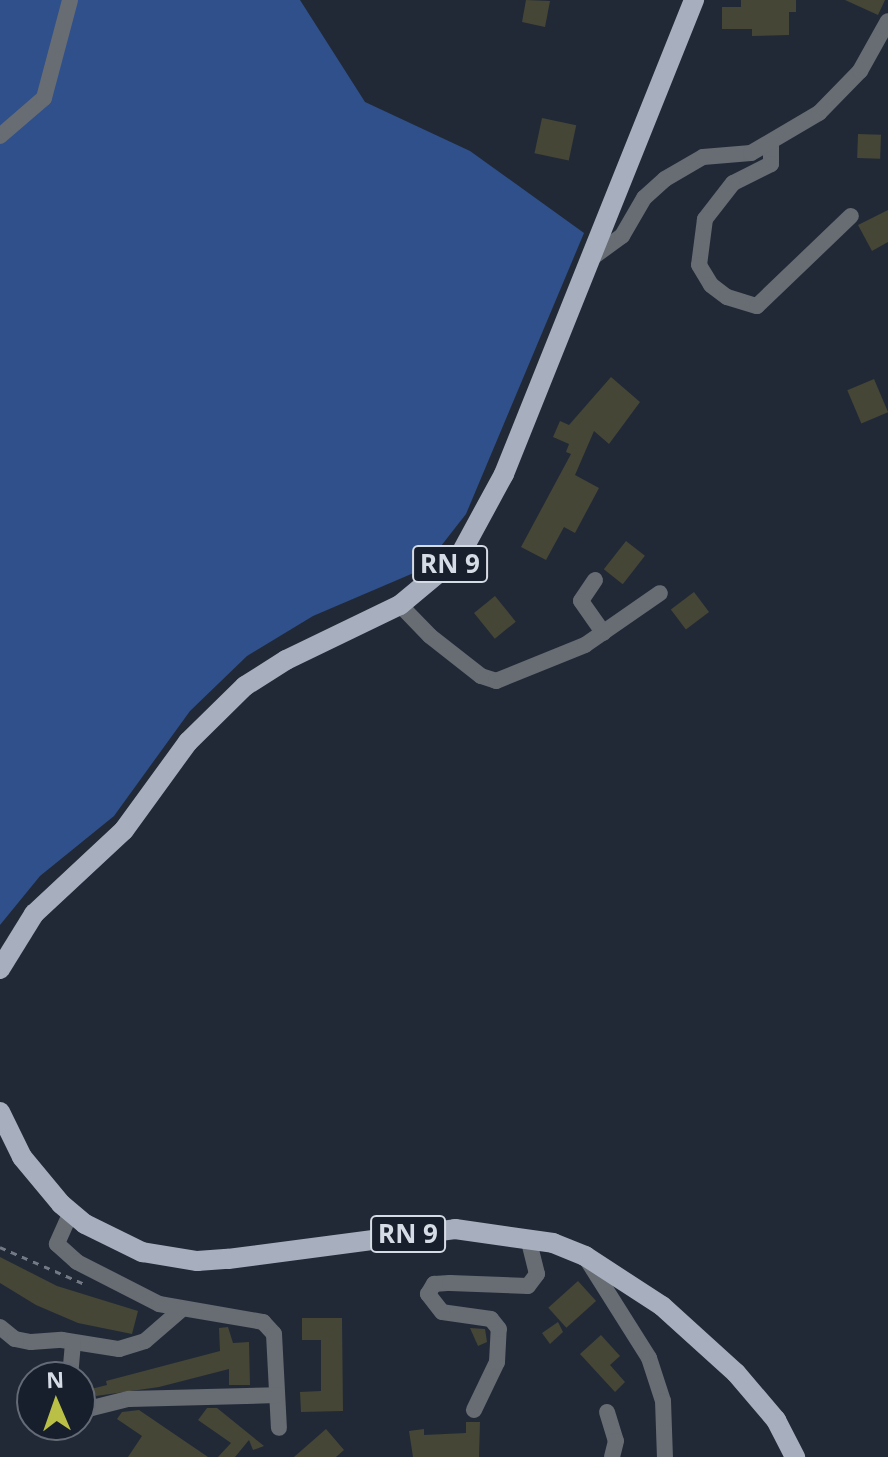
<!DOCTYPE html>
<style>
body{margin:0}
#map{position:relative;width:888px;height:1457px;overflow:hidden;background:#212937;font-family:"Noto Sans",sans-serif}
div>[style]{position:absolute}
.green>*{inset:0;background:#2f508b}
.building>*{inset:0;background:#454636;transform-origin:0 0}
.path>*{height:3px;margin-top:-1.5px;transform-origin:0;background:repeating-linear-gradient(90deg,#737a86 0 6px,transparent 0 12px)}
.minor>*{height:16px;margin:-8px;padding:0 8px;transform-origin:8px;border-radius:8px;background:#686c73}
.major>*{height:20px;margin:-10px;padding:0 10px;transform-origin:10px;border-radius:10px;background:#a7afbe}
span{translate:-50% -50%;white-space:nowrap;text-align:center;line-height:1.15;-webkit-text-stroke:7px #181f2c;paint-order:stroke}
.shield-label span{padding:2px 6px;background:#181f2c;border:2px solid;border-radius:6px;-webkit-text-stroke-width:0}
.shield-label{font-size:26px;color:#d6dce5;font-weight:700}
.north{position:absolute;left:16px;top:1361px;width:80px;height:80px;box-sizing:border-box;background:#181f2c;border:2px solid #646b76;border-radius:50%;rotate:358deg;font-size:22px;font-weight:700;line-height:32px;text-align:center;color:#d6dce5}
.north::after{content:'';display:block;margin:auto;width:28px;height:36px;background:#bac045;clip-path:polygon(50% 0,100% 100%,50% 72%,0 100%)}
</style>
<div id="map">
<div class="green">
<div style="clip-path:polygon(0 0,300px 0,365px 102px,470px 151px,584px 233px,466px 514px,423px 569px,313px 616px,247px 656px,190px 711px,114px 816px,40px 876px,0 925px)"></div>
</div>
<div class="building">
<div style="clip-path:polygon(526px 0,550px 1px,545px 27px,522px 22px)"></div>
<div style="clip-path:polygon(741px 0,796px 0,796px 12px,789px 12px,789px 35px,752px 36px,752px 29px,722px 29px,722px 7px,741px 7px)"></div>
<div style="clip-path:polygon(845px 0,885px 0,878px 15px)"></div>
<div style="left:542px;top:118px;width:35px;height:36px;rotate:12deg"></div>
<div style="left:858px;top:134px;width:23px;height:24px;rotate:2deg"></div>
<div style="clip-path:polygon(888px 210px,888px 242px,872px 251px,858px 225px)"></div>
<div style="clip-path:polygon(611px 377px,640px 402px,609px 444px,594px 431px,575px 475px,599px 488px,575px 533px,564px 527px,546px 560px,521px 547px,571px 454px,566px 452px,569px 444px,553px 437px,560px 421px,569px 425px)"></div>
<div style="left:874px;top:379px;width:36px;height:29px;rotate:67deg"></div>
<div style="left:626px;top:541px;width:24px;height:36px;rotate:38deg"></div>
<div style="left:694px;top:592px;width:25px;height:29px;rotate:53deg"></div>
<div style="left:495px;top:596px;width:33px;height:27px;rotate:51deg"></div>
<div style="clip-path:polygon(0 1257px,57px 1286px,138px 1311px,132px 1334px,78px 1323px,36px 1305px,0 1283px)"></div>
<div style="left:578px;top:1281px;width:27px;height:40px;rotate:48deg"></div>
<div style="clip-path:polygon(302px 1318px,342px 1318px,343px 1411px,301px 1412px,300px 1392px,321px 1391px,321px 1340px,302px 1340px)"></div>
<div style="clip-path:polygon(558px 1322px,563px 1332px,550px 1344px,542px 1333px)"></div>
<div style="clip-path:polygon(228px 1327px,233px 1343px,249px 1342px,250px 1385px,229px 1385px,229px 1369px,159px 1387px,96px 1396px,91px 1389px,107px 1385px,106px 1381px,220px 1351px,219px 1328px)"></div>
<div style="clip-path:polygon(470px 1328px,485px 1329px,487px 1342px,478px 1346px)"></div>
<div style="clip-path:polygon(601px 1335px,620px 1356px,610px 1365px,625px 1382px,615px 1392px,580px 1354px)"></div>
<div style="clip-path:polygon(207px 1408px,217px 1408px,264px 1446px,253px 1450px,249px 1440px,235px 1457px,218px 1457px,231px 1443px,198px 1420px)"></div>
<div style="clip-path:polygon(139px 1410px,208px 1457px,128px 1457px,142px 1436px,117px 1419px,122px 1412px)"></div>
<div style="clip-path:polygon(466px 1422px,480px 1422px,479px 1457px,413px 1457px,409px 1431px,424px 1429px,424px 1435px,466px 1433px)"></div>
<div style="clip-path:polygon(326px 1429px,344px 1450px,336px 1457px,294px 1457px)"></div>
</div>
<div class="path">
<div style="left:0;top:1247px;width:95px;rotate:23.6deg"></div>
</div>
<div class="minor">
<div style="left:0;top:136px;width:58px;rotate:-40.8deg"></div>
<div style="left:44px;top:98px;width:101px;rotate:-75.1deg"></div>
<div style="left:771px;top:143px;width:21px;rotate:90deg"></div>
<div style="left:771px;top:164px;width:42px;rotate:153.4deg"></div>
<div style="left:733px;top:183px;width:46px;rotate:127.9deg"></div>
<div style="left:705px;top:219px;width:46px;rotate:97.4deg"></div>
<div style="left:699px;top:265px;width:23px;rotate:59deg"></div>
<div style="left:711px;top:285px;width:20px;rotate:37deg"></div>
<div style="left:727px;top:297px;width:31px;rotate:17deg"></div>
<div style="left:757px;top:306px;width:130px;rotate:-43.8deg"></div>
<div style="left:593px;top:257px;width:36px;rotate:-36deg"></div>
<div style="left:622px;top:236px;width:44px;rotate:-59.9deg"></div>
<div style="left:644px;top:198px;width:28px;rotate:-42deg"></div>
<div style="left:665px;top:179px;width:44px;rotate:-30.1deg"></div>
<div style="left:703px;top:157px;width:48px;rotate:-4.8deg"></div>
<div style="left:751px;top:153px;width:79px;rotate:-30.5deg"></div>
<div style="left:819px;top:113px;width:59px;rotate:-45.7deg"></div>
<div style="left:860px;top:71px;width:57px;rotate:-60.8deg"></div>
<div style="left:595px;top:580px;width:25px;rotate:124deg"></div>
<div style="left:581px;top:601px;width:39px;rotate:55deg"></div>
<div style="left:400px;top:605px;width:43px;rotate:45.9deg"></div>
<div style="left:430px;top:636px;width:65px;rotate:38.1deg"></div>
<div style="left:481px;top:676px;width:16px;rotate:18deg"></div>
<div style="left:496px;top:681px;width:96px;rotate:-22deg"></div>
<div style="left:585px;top:645px;width:91px;rotate:-34.7deg"></div>
<div style="left:71px;top:1212px;width:35px;rotate:114deg"></div>
<div style="left:57px;top:1244px;width:27px;rotate:42deg"></div>
<div style="left:77px;top:1262px;width:92px;rotate:27.1deg"></div>
<div style="left:159px;top:1304px;width:106px;rotate:9.8deg"></div>
<div style="left:263px;top:1322px;width:16px;rotate:47deg"></div>
<div style="left:274px;top:1334px;width:94px;rotate:87deg"></div>
<div style="left:586px;top:1258px;width:118px;rotate:57.8deg"></div>
<div style="left:649px;top:1358px;width:45px;rotate:72deg"></div>
<div style="left:663px;top:1401px;width:56px;rotate:88deg"></div>
<div style="left:0;top:1327px;width:19px;rotate:39deg"></div>
<div style="left:15px;top:1339px;width:16px;rotate:11deg"></div>
<div style="left:31px;top:1342px;width:31px;rotate:-4deg"></div>
<div style="left:62px;top:1340px;width:58px;rotate:9deg"></div>
<div style="left:119px;top:1349px;width:27px;rotate:-17deg"></div>
<div style="left:145px;top:1341px;width:49px;rotate:-40.9deg"></div>
<div style="left:70px;top:1377px;width:34px;rotate:-85deg"></div>
<div style="left:80px;top:1393px;width:19px;rotate:51deg"></div>
<div style="left:92px;top:1408px;width:38px;rotate:-14deg"></div>
<div style="left:129px;top:1399px;width:148px;rotate:-1.5deg"></div>
<div style="left:474px;top:1410px;width:53px;rotate:-64.4deg"></div>
<div style="left:497px;top:1362px;width:33px;rotate:-87deg"></div>
<div style="left:499px;top:1329px;width:13px;rotate:-129deg"></div>
<div style="left:491px;top:1319px;width:49px;rotate:-171.9deg"></div>
<div style="left:442px;top:1312px;width:23px;rotate:-128deg"></div>
<div style="left:428px;top:1294px;width:12px;rotate:-59deg"></div>
<div style="left:434px;top:1284px;width:16px;rotate:-4deg"></div>
<div style="left:450px;top:1283px;width:78px;rotate:2.2deg"></div>
<div style="left:528px;top:1286px;width:15px;rotate:-53deg"></div>
<div style="left:537px;top:1274px;width:37px;rotate:-104deg"></div>
<div style="left:607px;top:1412px;width:30px;rotate:73deg"></div>
<div style="left:616px;top:1441px;width:16px;rotate:104deg"></div>
</div>
<div class="major">
<div style="left:0;top:969px;width:65px;rotate:-58.3deg"></div>
<div style="left:34px;top:914px;width:123px;rotate:-43deg"></div>
<div style="left:124px;top:830px;width:109px;rotate:-54deg"></div>
<div style="left:188px;top:742px;width:80px;rotate:-44.5deg"></div>
<div style="left:245px;top:686px;width:49px;rotate:-32.4deg"></div>
<div style="left:286px;top:660px;width:127px;rotate:-25.8deg"></div>
<div style="left:400px;top:605px;width:78px;rotate:-39.8deg"></div>
<div style="left:460px;top:555px;width:92px;rotate:-61.5deg"></div>
<div style="left:504px;top:474px;width:511px;rotate:-68.16deg"></div>
<div style="left:0;top:1112px;width:50px;rotate:63.9deg"></div>
<div style="left:22px;top:1157px;width:61px;rotate:50.3deg"></div>
<div style="left:61px;top:1204px;width:31px;rotate:40deg"></div>
<div style="left:85px;top:1224px;width:64px;rotate:26.2deg"></div>
<div style="left:142px;top:1252px;width:56px;rotate:9.3deg"></div>
<div style="left:197px;top:1261px;width:31px;rotate:-4deg"></div>
<div style="left:228px;top:1259px;width:229px;rotate:-7.5deg"></div>
<div style="left:455px;top:1229px;width:99px;rotate:8.1deg"></div>
<div style="left:553px;top:1243px;width:35px;rotate:22deg"></div>
<div style="left:585px;top:1256px;width:92px;rotate:33deg"></div>
<div style="left:662px;top:1306px;width:100px;rotate:42.2deg"></div>
<div style="left:736px;top:1373px;width:62px;rotate:49.6deg"></div>
<div style="left:776px;top:1420px;width:42px;rotate:62.8deg"></div>
</div>
<div class="shield-label">
<span style="left:450px;top:564px">RN 9</span>
<span style="left:408px;top:1234px">RN 9</span>
</div>
<div class="north">N</div>
</div>
